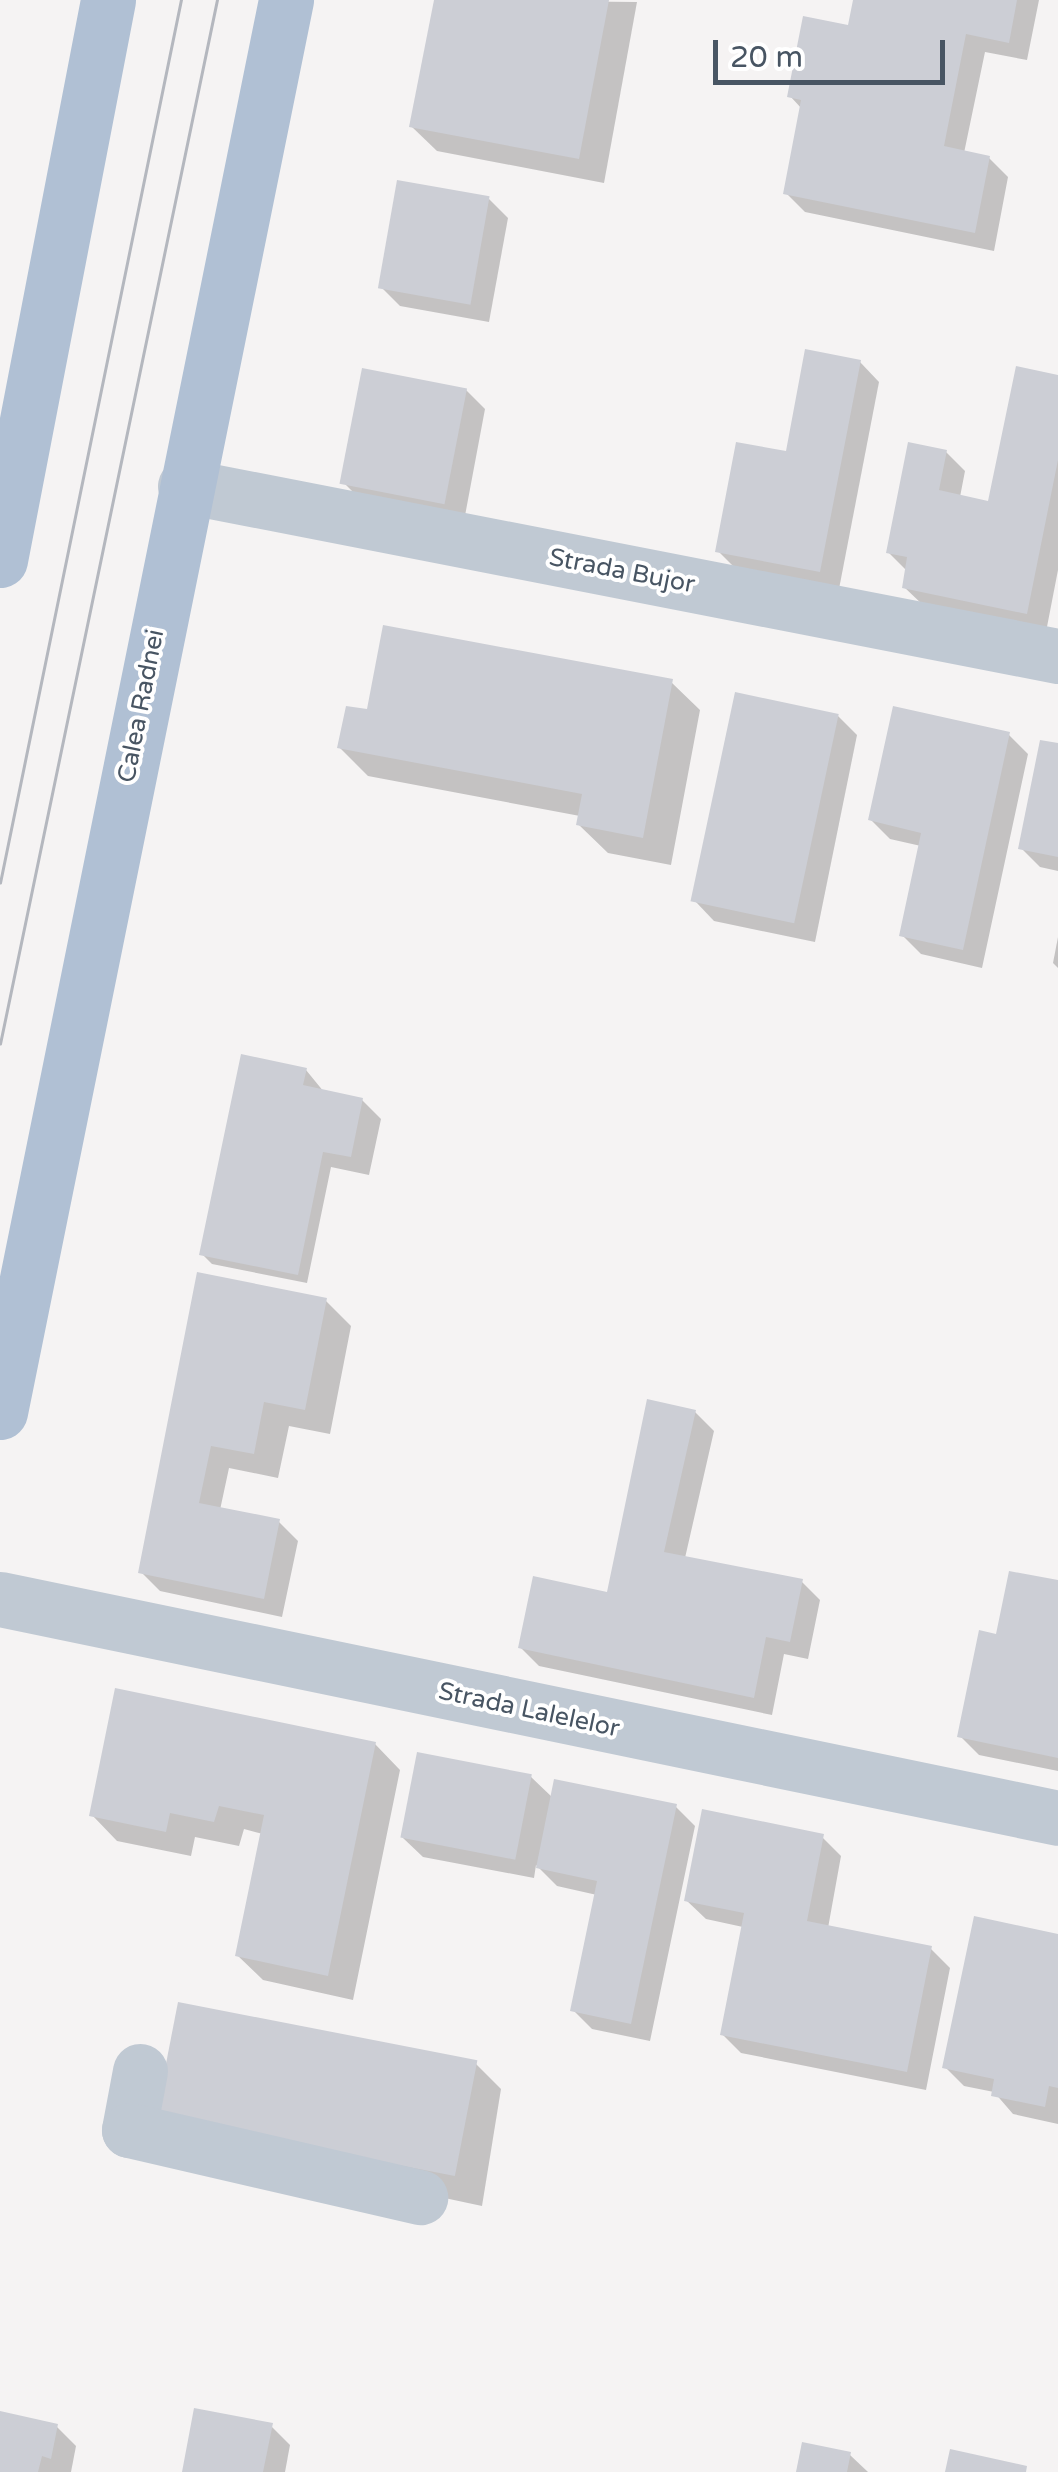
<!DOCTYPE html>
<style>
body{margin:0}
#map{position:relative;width:1058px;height:2472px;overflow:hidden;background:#f5f3f3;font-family:"Varela Round",sans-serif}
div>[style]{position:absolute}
.shadow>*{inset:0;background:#0003}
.building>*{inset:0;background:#ccced5;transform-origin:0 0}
.pedestrian>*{height:55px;margin:-27.5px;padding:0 27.5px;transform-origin:27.5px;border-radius:27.5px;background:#c0c9d3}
.minor>*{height:55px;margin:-27.5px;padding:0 27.5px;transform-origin:27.5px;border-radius:27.5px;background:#c0c9d3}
.primary>*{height:55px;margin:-27.5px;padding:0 27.5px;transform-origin:27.5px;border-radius:27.5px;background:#b0c0d4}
.tram>*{height:2.5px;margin:-1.25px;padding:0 1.25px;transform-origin:1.25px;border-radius:1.25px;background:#b4b7be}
span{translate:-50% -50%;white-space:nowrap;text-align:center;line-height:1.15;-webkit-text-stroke:8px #fff;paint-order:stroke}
.street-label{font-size:25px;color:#485563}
.scale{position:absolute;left:713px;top:40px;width:232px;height:45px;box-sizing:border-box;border:5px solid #485563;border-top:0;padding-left:12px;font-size:30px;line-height:35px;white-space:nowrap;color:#485563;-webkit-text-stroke:8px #fff;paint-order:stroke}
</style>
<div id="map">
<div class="shadow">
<div style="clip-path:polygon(436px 0,637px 2px,604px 183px,437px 151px,411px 126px)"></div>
<div style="clip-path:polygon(856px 0,1039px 0,1027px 60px,985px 52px,964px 153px,989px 158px,1008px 177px,994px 251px,805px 212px,786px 193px,802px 109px,790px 96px,850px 28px)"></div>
<div style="clip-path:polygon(489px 199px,508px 218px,489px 322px,400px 306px,381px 287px)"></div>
<div style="clip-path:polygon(860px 362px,879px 382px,839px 589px,737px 570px,718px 551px)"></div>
<div style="clip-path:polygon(1058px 377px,1058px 570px,1046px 632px,924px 606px,904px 587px,907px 571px,888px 552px,946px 452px,965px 471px,960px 497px,990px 504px)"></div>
<div style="clip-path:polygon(466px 390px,485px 409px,464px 521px,363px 502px,344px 483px)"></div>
<div style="clip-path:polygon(671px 682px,700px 710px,671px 865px,608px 853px,579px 825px,580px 816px,368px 776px,340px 748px)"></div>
<div style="clip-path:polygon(838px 716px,857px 735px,815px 942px,714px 921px,695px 901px)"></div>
<div style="clip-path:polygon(1009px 735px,1028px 754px,982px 968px,921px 954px,902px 935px,921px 846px,890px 839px,871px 820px)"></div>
<div style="clip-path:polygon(1058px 746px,1058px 871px,1040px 867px,1021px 848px)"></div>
<div style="clip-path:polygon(1058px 937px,1058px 968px,1053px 963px)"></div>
<div style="clip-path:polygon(306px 1070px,324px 1092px,362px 1100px,381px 1119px,369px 1175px,331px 1167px,307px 1283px,212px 1264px,202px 1254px)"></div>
<div style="clip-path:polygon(325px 1300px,351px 1326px,330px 1434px,289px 1426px,278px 1478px,229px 1468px,220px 1510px,279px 1522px,298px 1541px,282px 1617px,160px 1591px,141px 1572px,168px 1439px)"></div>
<div style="clip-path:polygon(695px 1412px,714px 1431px,685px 1558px,801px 1581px,820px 1600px,808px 1659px,784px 1654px,772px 1715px,539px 1666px,520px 1647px,609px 1595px)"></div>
<div style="clip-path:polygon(1058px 1583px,1058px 1771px,979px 1755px,960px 1736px,998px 1636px)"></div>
<div style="clip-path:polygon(375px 1744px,400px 1770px,353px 2000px,263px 1980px,237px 1955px,263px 1834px,244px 1829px,239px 1846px,195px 1837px,191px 1856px,117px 1841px,92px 1815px)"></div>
<div style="clip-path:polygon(530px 1776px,553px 1798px,676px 1807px,695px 1826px,650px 2041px,592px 2029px,573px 2010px,597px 1895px,557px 1886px,536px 1865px,534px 1878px,423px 1857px,403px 1838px)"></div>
<div style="clip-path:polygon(822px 1837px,841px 1856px,828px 1928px,931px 1949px,950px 1968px,926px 2090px,741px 2053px,722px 2034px,743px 1927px,706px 1919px,686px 1900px)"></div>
<div style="clip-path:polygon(1058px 1936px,1058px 2124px,1013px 2114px,994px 2092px,964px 2086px,945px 2067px)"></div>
<div style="clip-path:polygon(476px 2064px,501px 2089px,482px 2206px,182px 2142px)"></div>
<div style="clip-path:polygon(0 2414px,57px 2427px,76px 2446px,71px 2472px,0 2472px)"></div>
<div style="clip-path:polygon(271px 2426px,290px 2445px,285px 2472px,184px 2472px)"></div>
<div style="clip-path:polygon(850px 2455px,868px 2472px,799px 2472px)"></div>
</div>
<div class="building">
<div style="clip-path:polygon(434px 0,609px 0,579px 159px,409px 127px)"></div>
<div style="clip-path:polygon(853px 0,1017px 0,1009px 43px,966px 34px,944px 146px,990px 156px,975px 233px,783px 194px,801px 100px,787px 97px,803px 16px,848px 25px)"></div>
<div style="left:397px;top:180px;width:94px;height:110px;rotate:10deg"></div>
<div style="clip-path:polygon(805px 349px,861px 360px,820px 572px,715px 552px,736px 442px,786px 451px)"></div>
<div style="clip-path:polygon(1016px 366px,1058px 375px,1058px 460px,1027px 614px,902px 588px,907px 557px,886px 553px,908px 442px,947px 450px,939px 490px,988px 501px)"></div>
<div style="left:362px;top:368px;width:107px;height:118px;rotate:11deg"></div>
<div style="clip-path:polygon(383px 625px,673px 679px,643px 838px,576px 825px,582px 794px,337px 748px,346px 706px,367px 709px)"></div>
<div style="left:735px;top:692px;width:106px;height:214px;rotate:12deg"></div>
<div style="clip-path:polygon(893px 706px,1010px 732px,963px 950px,899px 936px,921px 833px,868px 820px)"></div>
<div style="clip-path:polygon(1040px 740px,1058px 743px,1058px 857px,1018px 849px)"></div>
<div style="clip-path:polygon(241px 1054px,307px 1068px,303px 1085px,363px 1098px,351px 1157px,323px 1152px,298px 1275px,199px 1255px)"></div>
<div style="clip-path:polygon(197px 1272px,327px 1298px,305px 1410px,264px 1402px,254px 1454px,211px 1446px,199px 1503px,280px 1519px,264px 1599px,138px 1573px)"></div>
<div style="clip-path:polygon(647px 1399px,696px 1410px,664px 1552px,803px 1579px,790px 1642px,766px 1637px,754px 1698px,518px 1648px,533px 1576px,607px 1592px)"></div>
<div style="clip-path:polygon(1009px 1571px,1058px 1580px,1058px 1758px,957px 1737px,979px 1630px,996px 1634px)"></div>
<div style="clip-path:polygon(115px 1688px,376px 1742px,328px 1976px,235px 1956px,264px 1815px,219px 1806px,214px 1822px,170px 1813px,166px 1832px,89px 1816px)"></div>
<div style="left:417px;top:1752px;width:117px;height:87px;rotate:11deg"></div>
<div style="clip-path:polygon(554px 1779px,677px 1804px,631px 2024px,570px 2011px,597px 1881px,536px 1868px)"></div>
<div style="clip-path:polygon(702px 1809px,824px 1834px,807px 1921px,932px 1946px,907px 2072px,720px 2035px,744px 1913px,684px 1901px)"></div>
<div style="clip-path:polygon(974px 1916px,1058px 1934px,1058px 2088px,1049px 2086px,1045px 2107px,991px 2096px,994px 2079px,942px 2068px)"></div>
<div style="left:178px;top:2002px;width:305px;height:118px;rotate:11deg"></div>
<div style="clip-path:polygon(194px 2408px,273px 2423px,263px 2472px,182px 2472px)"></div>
<div style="clip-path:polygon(0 2411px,58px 2424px,51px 2459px,42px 2456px,38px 2472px,0 2472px)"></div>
<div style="clip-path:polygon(802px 2442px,851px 2452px,847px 2472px,796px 2472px)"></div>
<div style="clip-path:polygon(950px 2449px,1027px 2466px,1026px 2472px,945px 2472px)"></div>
</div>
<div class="pedestrian">
<div style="left:140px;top:2071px;width:60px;rotate:100.6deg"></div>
<div style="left:129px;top:2130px;width:299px;rotate:13deg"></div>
</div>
<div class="minor">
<div style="left:185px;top:486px;width:889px;rotate:11.02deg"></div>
<div style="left:0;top:1599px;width:1080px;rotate:11.69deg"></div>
</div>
<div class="primary">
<div style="left:0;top:560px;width:570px;rotate:-79.08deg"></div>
<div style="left:0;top:1412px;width:1441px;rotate:-78.55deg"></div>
</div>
<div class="tram">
<div style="left:0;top:883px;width:901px;rotate:-78.42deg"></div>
<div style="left:0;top:1044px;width:1066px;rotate:-78.26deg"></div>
</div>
<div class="street-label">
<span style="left:622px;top:571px;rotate:11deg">Strada Bujor</span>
<span style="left:141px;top:706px;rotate:-79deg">Calea Radnei</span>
<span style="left:529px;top:1710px;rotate:12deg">Strada Lalelelor</span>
</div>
<div class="scale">20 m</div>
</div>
